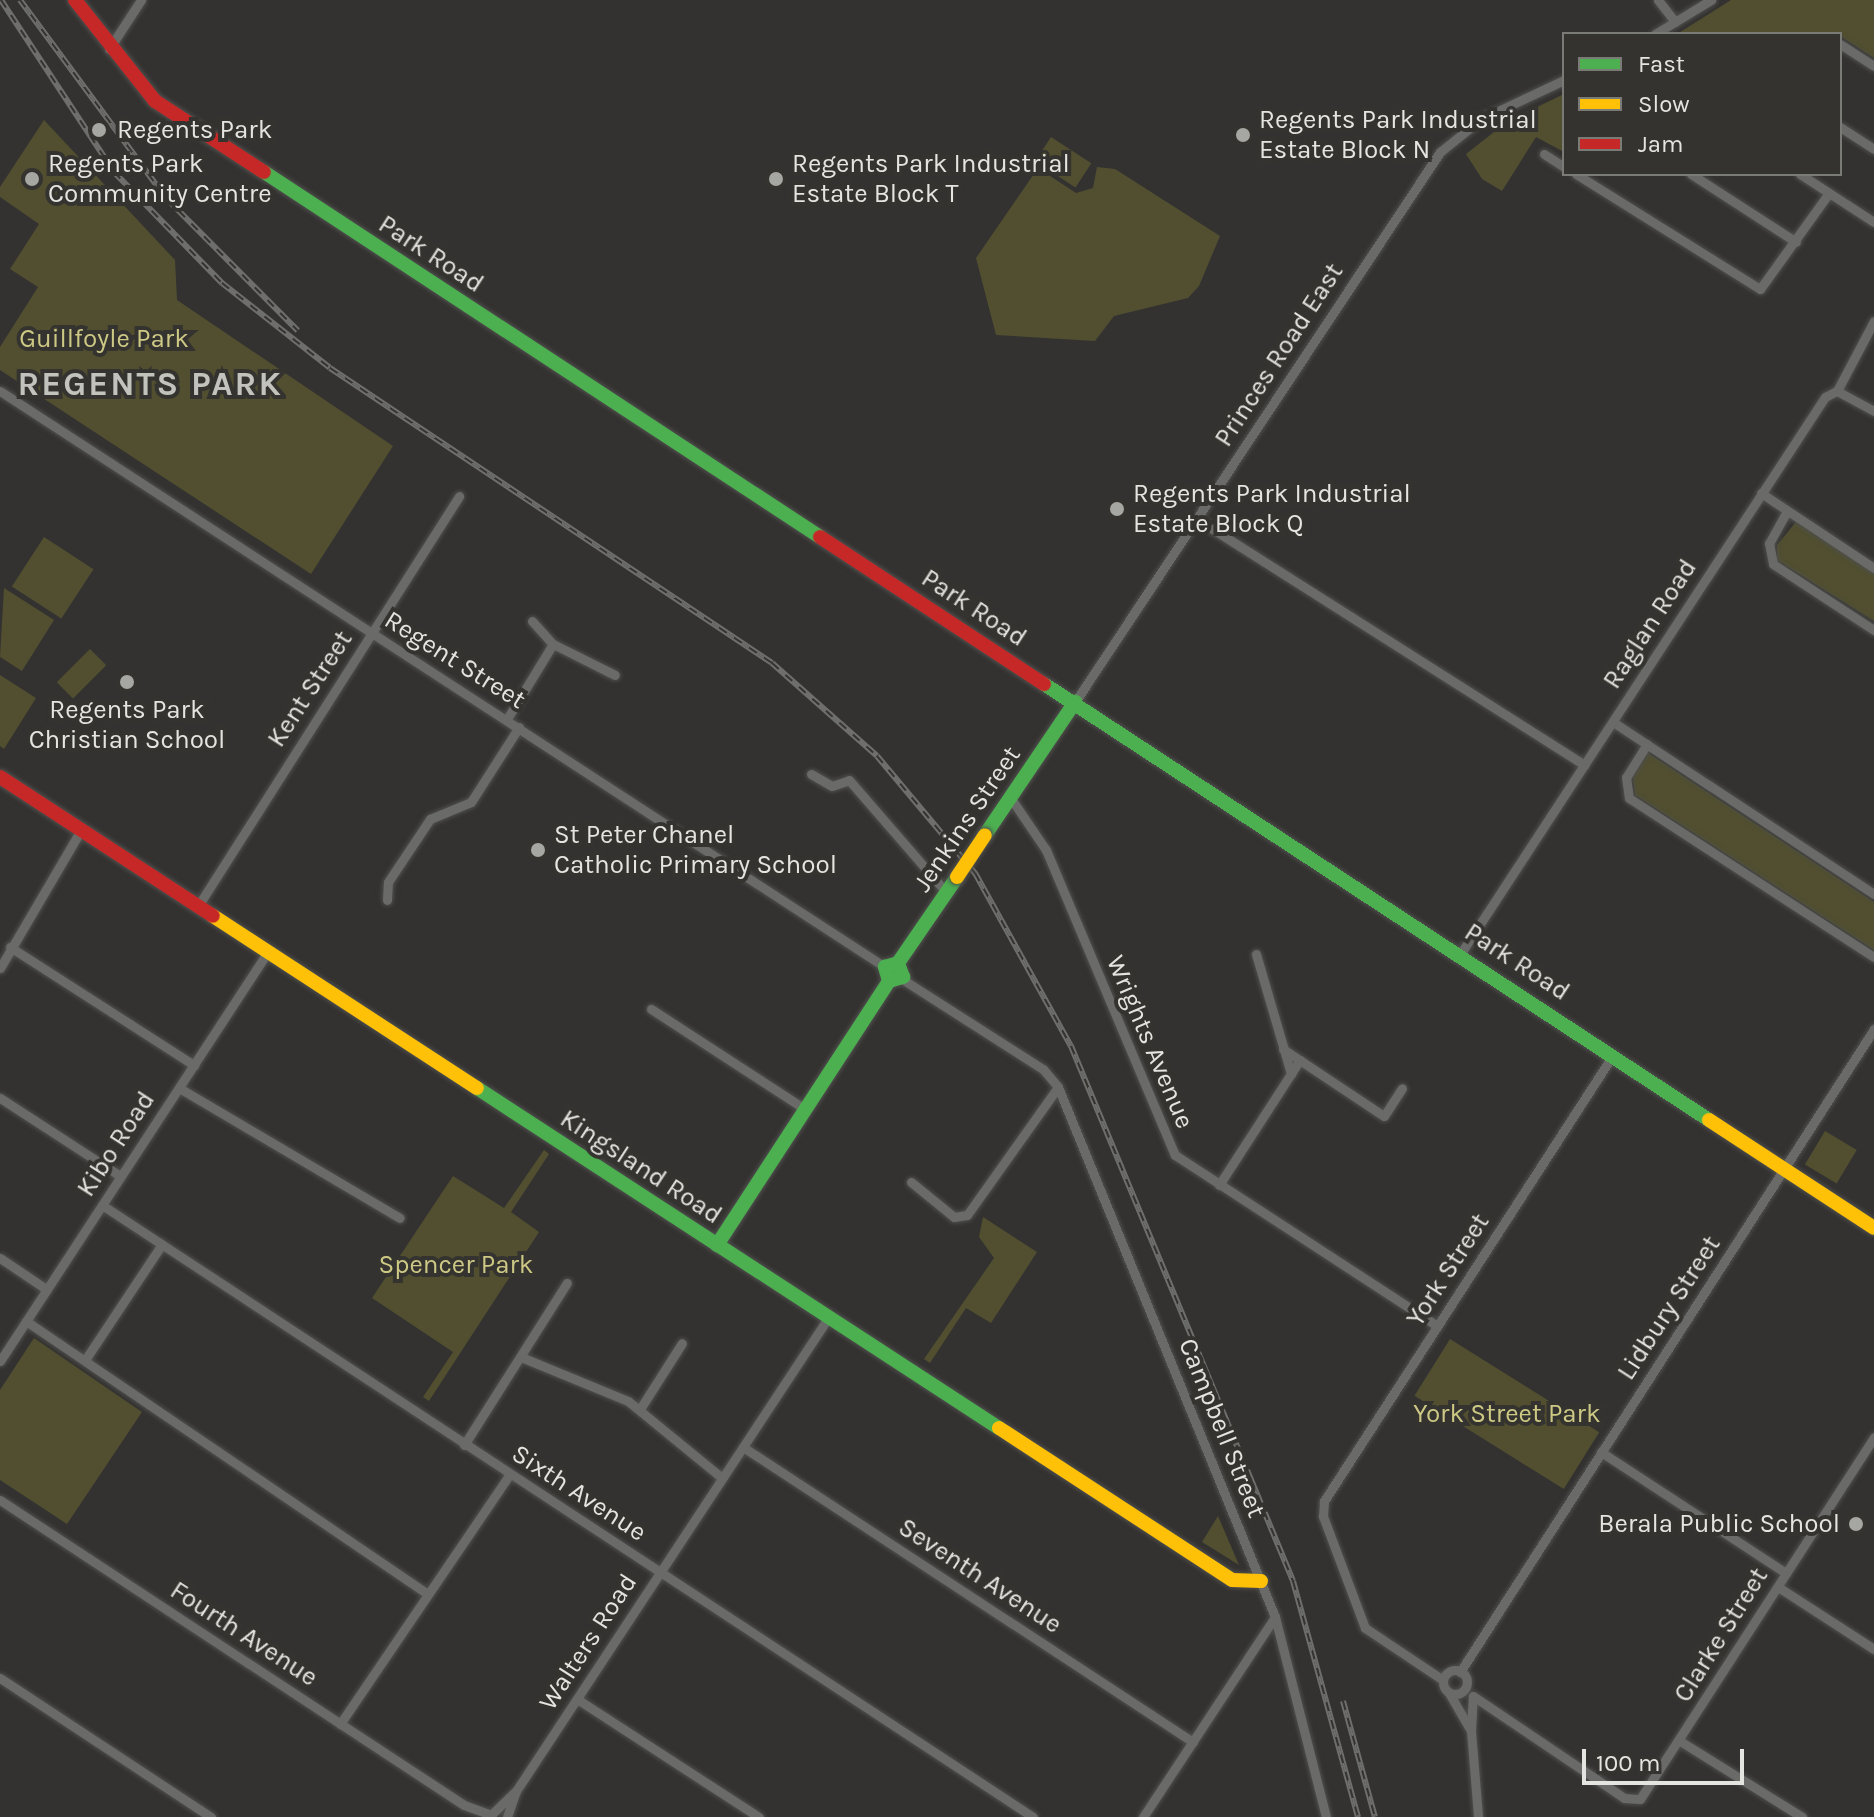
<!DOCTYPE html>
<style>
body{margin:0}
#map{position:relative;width:1874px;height:1817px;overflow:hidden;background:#333230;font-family:Karla,sans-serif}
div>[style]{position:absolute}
.green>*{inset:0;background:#514f30;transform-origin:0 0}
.roads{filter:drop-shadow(0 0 2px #4f4f4d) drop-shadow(0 0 2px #4f4f4d)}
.street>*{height:9px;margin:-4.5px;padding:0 4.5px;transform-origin:4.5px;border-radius:4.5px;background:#6a6a69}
.street>.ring{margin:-4.5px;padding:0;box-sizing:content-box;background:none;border:9px solid #6a6a69;border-radius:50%}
.fast>*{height:14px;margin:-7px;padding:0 7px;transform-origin:7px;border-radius:7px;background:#4caf50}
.slow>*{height:14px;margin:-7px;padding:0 7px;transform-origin:7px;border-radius:7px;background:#ffc107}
.jam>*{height:14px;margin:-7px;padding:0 7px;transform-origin:7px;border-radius:7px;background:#c62828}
.rail>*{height:6px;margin-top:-3px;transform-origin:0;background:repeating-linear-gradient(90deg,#34332f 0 9px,#6e6e6c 0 18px);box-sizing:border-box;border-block:2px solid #6e6e6c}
.bridges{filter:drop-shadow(0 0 2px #4f4f4d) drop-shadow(0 0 2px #4f4f4d)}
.slow-bridge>*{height:14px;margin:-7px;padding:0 7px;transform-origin:7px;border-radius:7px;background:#ffc107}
.dots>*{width:22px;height:22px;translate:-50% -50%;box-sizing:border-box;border:4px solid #34332f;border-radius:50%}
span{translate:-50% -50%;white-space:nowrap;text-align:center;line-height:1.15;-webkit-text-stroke:8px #34332f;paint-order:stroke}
.poi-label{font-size:26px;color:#e4e4e1}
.left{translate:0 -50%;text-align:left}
.right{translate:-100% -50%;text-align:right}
.street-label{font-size:26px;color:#e4e4e1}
.park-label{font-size:26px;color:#cdc985}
.district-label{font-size:34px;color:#c3c3bd;font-weight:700;letter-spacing:2px}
.legend{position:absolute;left:1562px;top:32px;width:280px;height:144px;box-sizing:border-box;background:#34332f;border:2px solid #7a7a76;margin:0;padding:10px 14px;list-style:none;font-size:24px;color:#e4e4e1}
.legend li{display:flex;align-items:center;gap:16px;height:40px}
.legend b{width:40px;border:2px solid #7a7a76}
.scale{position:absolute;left:1582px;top:1749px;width:162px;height:36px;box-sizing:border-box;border:4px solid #e4e4e1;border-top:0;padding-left:10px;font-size:24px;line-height:28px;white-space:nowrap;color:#e4e4e1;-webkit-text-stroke:6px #34332f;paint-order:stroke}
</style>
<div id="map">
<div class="green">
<div style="clip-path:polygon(1731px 0,1874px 0,1874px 58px,1834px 32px,1677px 34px)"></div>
<div style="clip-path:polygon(1564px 94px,1564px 152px,1536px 137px,1502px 191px,1482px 179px,1466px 154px,1508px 121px)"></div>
<div style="clip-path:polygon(44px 120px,175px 260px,177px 300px,393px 446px,311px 574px,0 370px,0 347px,38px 287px,10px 269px,39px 224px,0 197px,0 187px)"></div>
<div style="left:1051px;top:137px;width:48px;height:29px;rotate:33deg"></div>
<div style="clip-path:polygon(1097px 167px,1115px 169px,1220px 236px,1199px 286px,1188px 298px,1114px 316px,1095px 341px,996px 335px,976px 258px,1038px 168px,1076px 193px,1093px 188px)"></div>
<div style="clip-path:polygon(1796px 522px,1874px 573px,1874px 621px,1777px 560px,1777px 545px)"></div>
<div style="left:44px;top:537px;width:59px;height:59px;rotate:33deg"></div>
<div style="clip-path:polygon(4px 588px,54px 620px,22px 671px,0 657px)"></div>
<div style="left:90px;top:649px;width:23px;height:47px;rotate:45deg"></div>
<div style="clip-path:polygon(0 675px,36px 698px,4px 749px,0 746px)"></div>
<div style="clip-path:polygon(1648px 753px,1874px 902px,1874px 950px,1635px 795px,1633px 777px)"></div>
<div style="left:1825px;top:1131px;width:37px;height:39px;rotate:31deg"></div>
<div style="clip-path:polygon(544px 1150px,549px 1154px,511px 1212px,539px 1232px,429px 1401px,423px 1397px,453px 1352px,372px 1298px,453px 1176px,504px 1208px)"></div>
<div style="clip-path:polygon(983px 1217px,1037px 1252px,991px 1323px,966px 1308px,930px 1363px,924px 1359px,994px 1258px,979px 1237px)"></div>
<div style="clip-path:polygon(34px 1338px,142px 1412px,67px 1524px,0 1480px,0 1390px)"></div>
<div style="left:1450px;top:1339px;width:176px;height:67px;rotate:32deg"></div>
<div style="clip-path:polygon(1218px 1516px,1239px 1565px,1202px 1542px)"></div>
</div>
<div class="roads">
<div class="street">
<div style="left:1658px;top:0;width:28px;rotate:52deg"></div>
<div style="left:1655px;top:34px;width:66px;rotate:-31.3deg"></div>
<div style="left:1840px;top:44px;width:40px;rotate:32.9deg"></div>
<div style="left:109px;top:49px;width:59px;rotate:-56.9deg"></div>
<div style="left:1840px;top:127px;width:40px;rotate:32.9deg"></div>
<div style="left:1544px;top:154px;width:24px;rotate:33deg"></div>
<div style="left:1576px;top:174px;width:217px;rotate:32deg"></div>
<div style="left:1760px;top:289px;width:118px;rotate:-54.3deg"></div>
<div style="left:1691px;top:174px;width:125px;rotate:32.9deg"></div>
<div style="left:1800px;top:174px;width:88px;rotate:33deg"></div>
<div style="left:0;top:391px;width:1056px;rotate:33.06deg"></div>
<div style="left:1837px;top:391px;width:42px;rotate:28.4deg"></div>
<div style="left:1761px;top:493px;width:136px;rotate:33.6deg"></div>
<div style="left:1787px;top:511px;width:37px;rotate:119deg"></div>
<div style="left:1769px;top:543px;width:21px;rotate:79deg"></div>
<div style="left:1773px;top:564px;width:121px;rotate:33.2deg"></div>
<div style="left:1197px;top:519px;width:459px;rotate:32.4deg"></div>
<div style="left:532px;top:621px;width:31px;rotate:48deg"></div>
<div style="left:553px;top:644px;width:69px;rotate:26.6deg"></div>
<div style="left:1075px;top:702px;width:660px;rotate:-56.43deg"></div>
<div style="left:1440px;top:152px;width:53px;rotate:-38.8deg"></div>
<div style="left:1481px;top:119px;width:92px;rotate:-25.2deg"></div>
<div style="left:507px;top:719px;width:88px;rotate:-58.5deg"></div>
<div style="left:1613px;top:722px;width:313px;rotate:33.4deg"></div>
<div style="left:1647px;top:744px;width:39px;rotate:122deg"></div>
<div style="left:1626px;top:777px;width:21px;rotate:82deg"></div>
<div style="left:1629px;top:798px;width:292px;rotate:33deg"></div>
<div style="left:811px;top:774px;width:24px;rotate:30deg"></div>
<div style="left:832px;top:786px;width:18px;rotate:-19deg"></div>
<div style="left:849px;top:780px;width:148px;rotate:49.1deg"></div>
<div style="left:1010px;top:797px;width:64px;rotate:55.8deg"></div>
<div style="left:1046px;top:850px;width:331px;rotate:67.1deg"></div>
<div style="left:1175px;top:1155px;width:313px;rotate:33.1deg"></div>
<div style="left:387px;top:900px;width:18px;rotate:-87deg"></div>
<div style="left:388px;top:882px;width:76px;rotate:-56.3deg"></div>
<div style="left:430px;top:819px;width:44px;rotate:-22.5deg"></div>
<div style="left:471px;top:802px;width:89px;rotate:-57.4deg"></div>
<div style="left:198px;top:906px;width:486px;rotate:-57.5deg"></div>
<div style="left:10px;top:947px;width:219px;rotate:32.7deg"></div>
<div style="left:1461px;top:953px;width:665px;rotate:-56.79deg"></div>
<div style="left:1825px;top:397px;width:13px;rotate:-27deg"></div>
<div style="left:1837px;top:391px;width:79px;rotate:-62.1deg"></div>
<div style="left:1256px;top:954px;width:125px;rotate:73.7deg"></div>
<div style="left:0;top:968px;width:160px;rotate:-59.6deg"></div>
<div style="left:902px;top:979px;width:167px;rotate:32.6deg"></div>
<div style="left:1043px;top:1069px;width:23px;rotate:50deg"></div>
<div style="left:1058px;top:1087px;width:573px;rotate:67.73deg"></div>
<div style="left:1275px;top:1617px;width:206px;rotate:75.7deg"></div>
<div style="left:651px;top:1009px;width:184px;rotate:33deg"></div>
<div style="left:1283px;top:1049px;width:121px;rotate:33.6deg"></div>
<div style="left:1384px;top:1116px;width:33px;rotate:-57deg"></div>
<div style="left:179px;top:1088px;width:256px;rotate:30.5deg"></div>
<div style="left:0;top:1098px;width:143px;rotate:33deg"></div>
<div style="left:911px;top:1182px;width:55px;rotate:39.1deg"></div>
<div style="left:954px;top:1217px;width:13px;rotate:-9deg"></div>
<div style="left:967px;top:1215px;width:157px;rotate:-54.6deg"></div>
<div style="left:1219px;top:1185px;width:149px;rotate:-57.1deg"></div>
<div style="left:102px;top:1205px;width:1114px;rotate:33.32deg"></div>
<div style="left:0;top:1258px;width:55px;rotate:34deg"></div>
<div style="left:26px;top:1321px;width:486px;rotate:34.2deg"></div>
<div style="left:521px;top:1357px;width:116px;rotate:22.4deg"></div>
<div style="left:628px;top:1401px;width:122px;rotate:39.3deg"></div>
<div style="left:85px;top:1360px;width:139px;rotate:-56.4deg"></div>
<div style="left:0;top:1361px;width:490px;rotate:-56.8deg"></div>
<div style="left:640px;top:1409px;width:78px;rotate:-57.5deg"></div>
<div style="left:464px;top:1445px;width:192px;rotate:-57.6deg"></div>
<div style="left:743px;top:1447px;width:538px;rotate:33.25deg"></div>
<div style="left:1601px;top:1452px;width:221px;rotate:33.2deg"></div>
<div style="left:0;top:1500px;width:555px;rotate:33.32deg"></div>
<div style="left:464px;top:1805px;width:27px;rotate:20deg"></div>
<div style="left:1778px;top:1587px;width:114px;rotate:32.9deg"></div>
<div class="ring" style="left:1443px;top:1670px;width:15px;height:15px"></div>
<div style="left:1460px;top:1672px;width:765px;rotate:-57.22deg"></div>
<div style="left:0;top:1678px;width:253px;rotate:33.4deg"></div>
<div style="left:1443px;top:1680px;width:94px;rotate:-146.3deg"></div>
<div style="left:1365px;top:1628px;width:120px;rotate:-110.6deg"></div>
<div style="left:1323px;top:1516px;width:15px;rotate:-86deg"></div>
<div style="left:1324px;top:1501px;width:531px;rotate:-57.06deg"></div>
<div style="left:1449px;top:1693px;width:44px;rotate:59.9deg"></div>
<div style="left:1471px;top:1731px;width:86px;rotate:85.3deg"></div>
<div style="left:1473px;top:1696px;width:182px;rotate:34deg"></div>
<div style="left:1624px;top:1798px;width:16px;rotate:4deg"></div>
<div style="left:1640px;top:1799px;width:431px;rotate:-57.1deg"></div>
<div style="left:577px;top:1699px;width:217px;rotate:33deg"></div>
<div style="left:340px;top:1724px;width:302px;rotate:-55.8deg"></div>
<div style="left:1471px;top:1731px;width:35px;rotate:-87deg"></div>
<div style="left:1680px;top:1741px;width:144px;rotate:31.9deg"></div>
<div style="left:493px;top:1813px;width:29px;rotate:-44deg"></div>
<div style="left:507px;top:1817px;width:28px;rotate:-71deg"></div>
<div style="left:516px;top:1791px;width:567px;rotate:-56.59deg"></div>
<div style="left:1143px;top:1817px;width:240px;rotate:-56.6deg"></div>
</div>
<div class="fast">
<div style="left:264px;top:172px;width:665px;rotate:33.28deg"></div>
<div style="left:1044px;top:684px;width:795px;rotate:33.25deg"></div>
<div style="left:985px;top:835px;width:161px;rotate:-55.9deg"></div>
<div style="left:898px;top:963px;width:104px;rotate:-55.5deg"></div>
<div style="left:889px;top:981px;width:15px;rotate:-16deg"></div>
<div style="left:903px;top:977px;width:15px;rotate:-110deg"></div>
<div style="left:889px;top:981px;width:15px;rotate:-106deg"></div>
<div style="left:885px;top:967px;width:14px;rotate:-17deg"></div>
<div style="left:477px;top:1088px;width:623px;rotate:33.08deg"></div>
<div style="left:717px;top:1245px;width:315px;rotate:-56.9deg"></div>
</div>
<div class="slow">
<div style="left:213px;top:916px;width:315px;rotate:33.1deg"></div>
<div style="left:1709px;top:1120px;width:197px;rotate:33.2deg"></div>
<div style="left:999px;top:1428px;width:278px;rotate:33.1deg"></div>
<div style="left:1232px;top:1580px;width:29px;rotate:2deg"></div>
</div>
<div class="jam">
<div style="left:75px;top:0;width:129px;rotate:51.6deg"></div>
<div style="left:155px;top:101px;width:130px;rotate:33.1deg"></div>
<div style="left:820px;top:537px;width:268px;rotate:33.3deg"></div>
<div style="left:0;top:777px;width:254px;rotate:33.1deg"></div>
</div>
</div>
<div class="rail">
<div style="left:1px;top:0;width:206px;rotate:56.7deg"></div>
<div style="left:114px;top:172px;width:155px;rotate:45.8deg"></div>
<div style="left:222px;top:283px;width:137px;rotate:38.2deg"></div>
<div style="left:330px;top:368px;width:531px;rotate:33.72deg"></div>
<div style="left:772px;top:663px;width:140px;rotate:41.5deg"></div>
<div style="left:877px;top:756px;width:153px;rotate:50.1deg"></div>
<div style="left:975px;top:873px;width:198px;rotate:61deg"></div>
<div style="left:1071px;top:1046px;width:579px;rotate:67.46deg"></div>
<div style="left:1293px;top:1581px;width:245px;rotate:74.6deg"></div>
<div style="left:20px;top:0;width:246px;rotate:53.6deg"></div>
<div style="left:166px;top:198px;width:187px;rotate:45.2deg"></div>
<div style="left:1343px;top:1701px;width:120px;rotate:74.6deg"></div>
</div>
<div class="bridges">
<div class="slow-bridge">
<div style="left:957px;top:877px;width:50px;rotate:-56.3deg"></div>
</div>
</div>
<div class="dots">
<div style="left:99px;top:130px;background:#a6a6a3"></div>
<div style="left:1243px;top:135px;background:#a6a6a3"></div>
<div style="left:32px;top:179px;background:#a6a6a3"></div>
<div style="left:776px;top:179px;background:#a6a6a3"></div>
<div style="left:1117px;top:509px;background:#a6a6a3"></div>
<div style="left:127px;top:682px;background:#a6a6a3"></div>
<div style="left:538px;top:850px;background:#a6a6a3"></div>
<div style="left:1856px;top:1524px;background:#a6a6a3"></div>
</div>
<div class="poi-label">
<span class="left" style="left:1259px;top:135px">Regents Park Industrial<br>Estate Block N</span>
<span class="left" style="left:117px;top:130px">Regents Park</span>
<span class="left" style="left:48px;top:179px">Regents Park<br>Community Centre</span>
<span class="left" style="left:792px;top:179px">Regents Park Industrial<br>Estate Block T</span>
<span class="left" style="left:1133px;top:509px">Regents Park Industrial<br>Estate Block Q</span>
<span style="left:127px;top:725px">Regents Park<br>Christian School</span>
<span class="left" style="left:554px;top:850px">St Peter Chanel<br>Catholic Primary School</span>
<span class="right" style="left:1840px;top:1524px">Berala Public School</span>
</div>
<div class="street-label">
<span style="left:431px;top:254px;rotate:33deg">Park Road</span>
<span style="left:1279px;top:355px;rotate:-57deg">Princes Road East</span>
<span style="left:974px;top:608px;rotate:33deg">Park Road</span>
<span style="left:1650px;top:624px;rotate:-57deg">Raglan Road</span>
<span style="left:455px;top:660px;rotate:32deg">Regent Street</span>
<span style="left:310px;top:689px;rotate:-57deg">Kent Street</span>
<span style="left:967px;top:819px;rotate:-56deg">Jenkins Street</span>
<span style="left:1517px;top:962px;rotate:33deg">Park Road</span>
<span style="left:1150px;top:1042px;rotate:67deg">Wrights Avenue</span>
<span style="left:116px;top:1144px;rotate:-57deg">Kibo Road</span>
<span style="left:641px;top:1167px;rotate:33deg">Kingsland Road</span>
<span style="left:1448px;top:1270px;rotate:-57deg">York Street</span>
<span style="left:1669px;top:1308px;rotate:-57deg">Lidbury Street</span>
<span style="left:1222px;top:1428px;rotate:68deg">Campbell Street</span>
<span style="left:579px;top:1493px;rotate:33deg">Sixth Avenue</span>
<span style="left:980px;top:1576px;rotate:33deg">Seventh Avenue</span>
<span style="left:244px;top:1634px;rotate:33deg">Fourth Avenue</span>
<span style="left:1721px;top:1635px;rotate:-58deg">Clarke Street</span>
<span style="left:588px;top:1642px;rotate:-57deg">Walters Road</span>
</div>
<div class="park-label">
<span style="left:104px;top:339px">Guillfoyle Park</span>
<span style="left:456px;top:1265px">Spencer Park</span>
<span style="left:1507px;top:1414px">York Street Park</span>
</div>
<div class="district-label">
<span style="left:150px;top:385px">REGENTS PARK</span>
</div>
<ul class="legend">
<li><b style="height:10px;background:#4caf50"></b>Fast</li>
<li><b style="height:10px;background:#ffc107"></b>Slow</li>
<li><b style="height:10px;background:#c62828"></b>Jam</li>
</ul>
<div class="scale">100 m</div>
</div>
